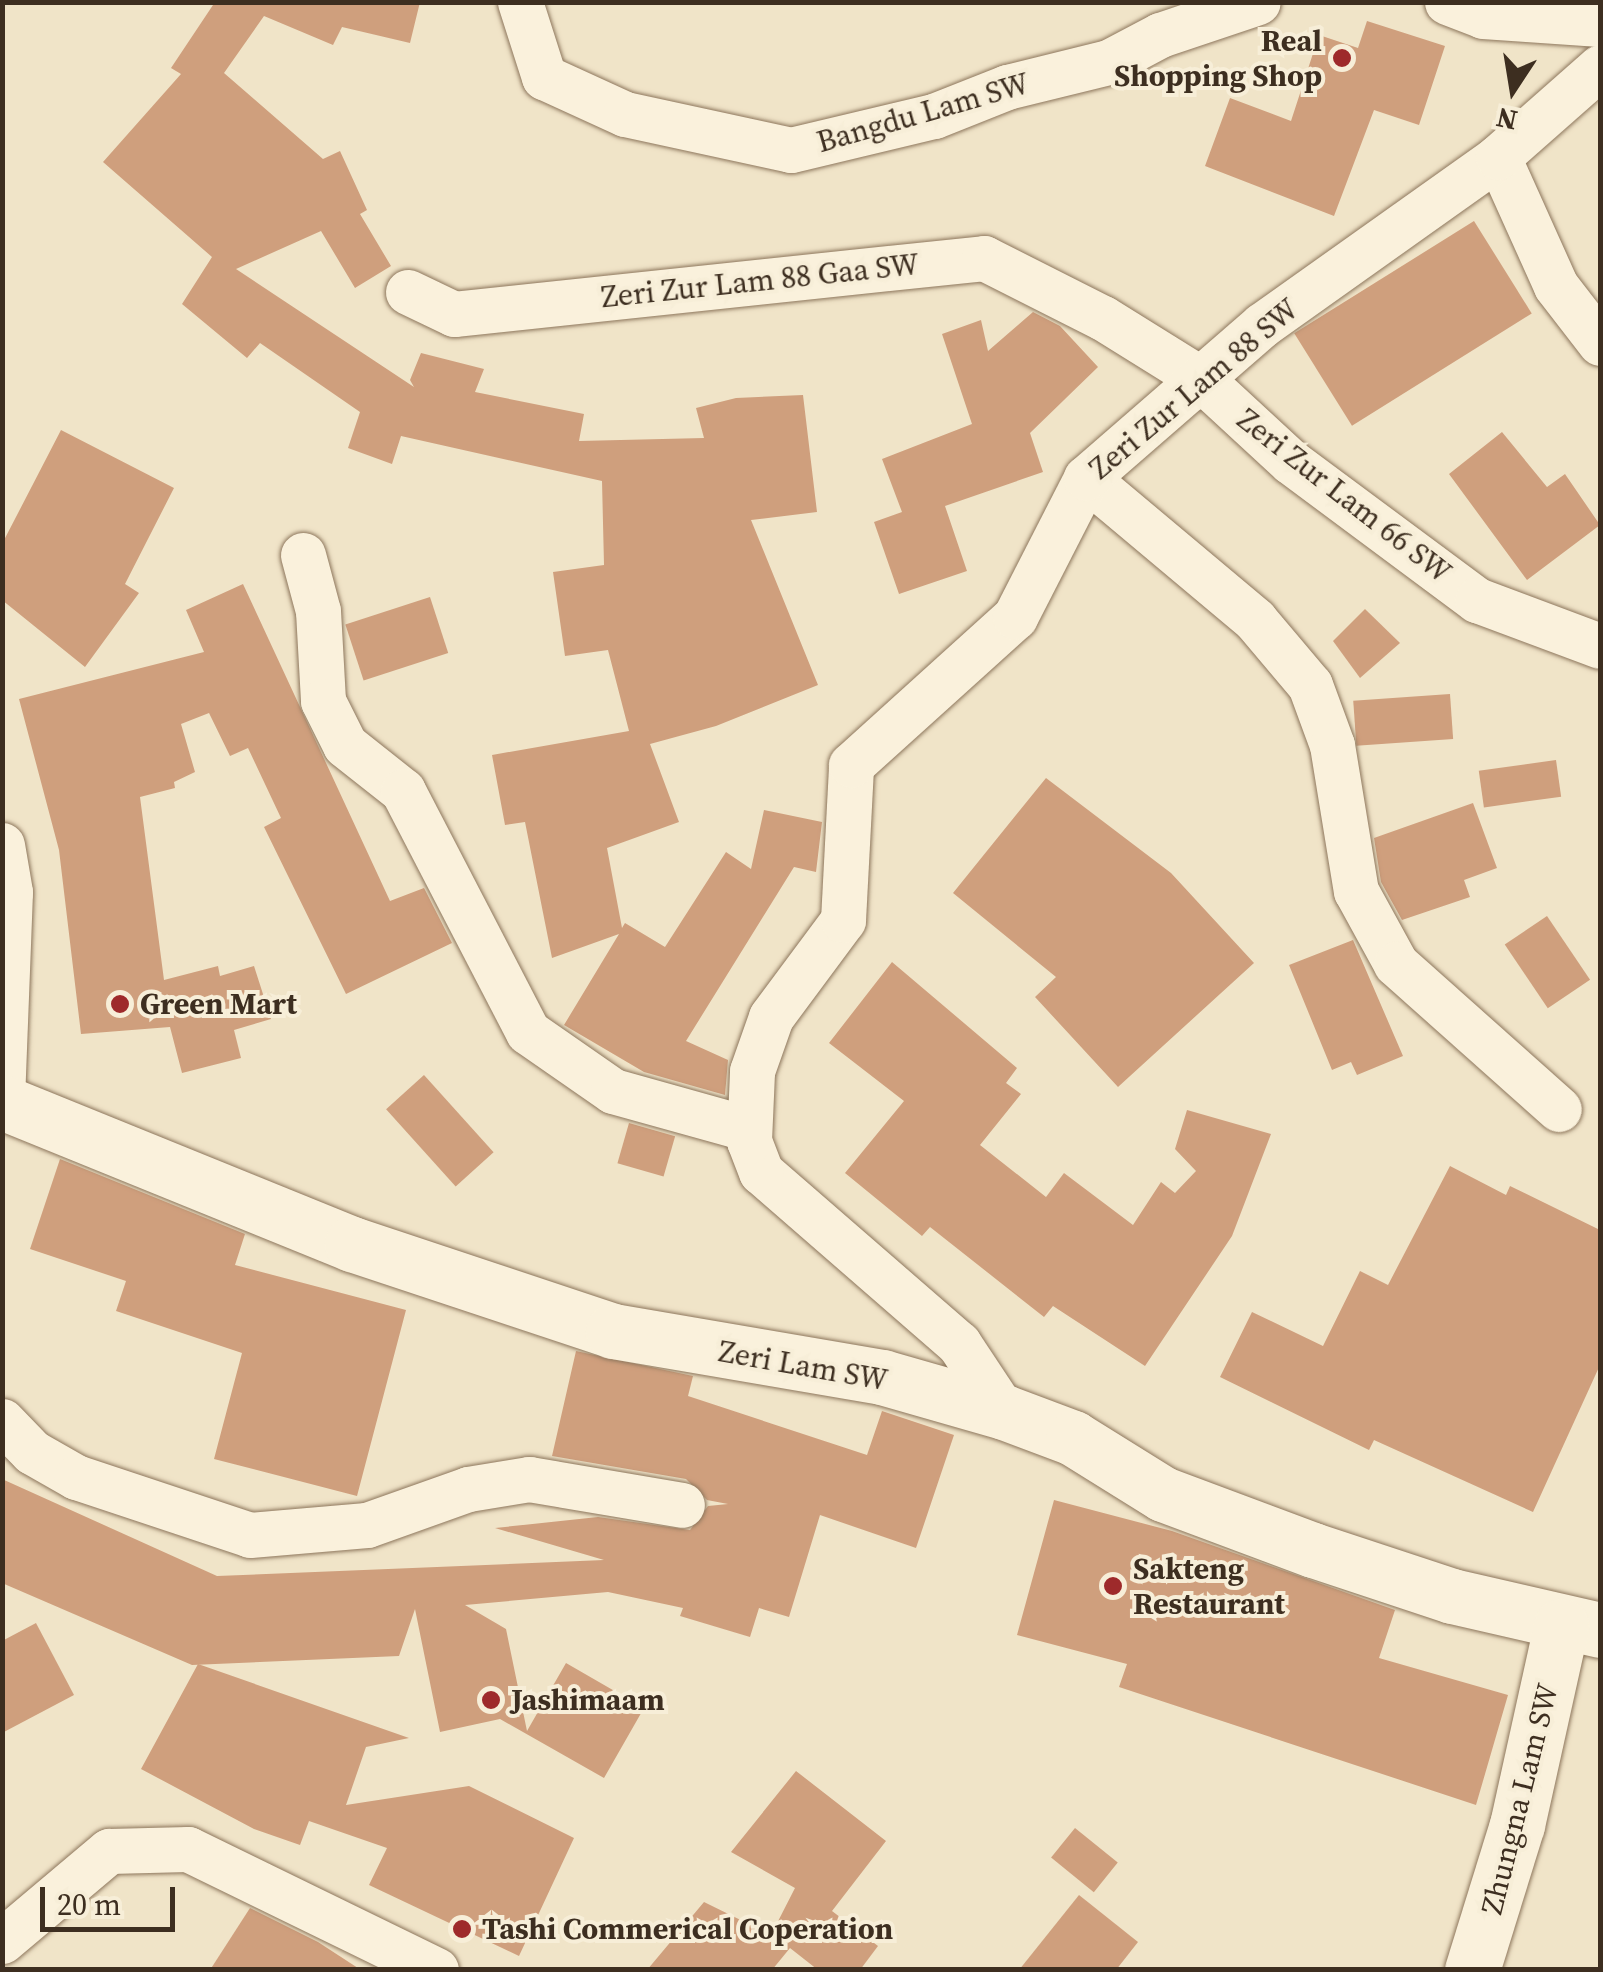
<!DOCTYPE html>
<style>
body{margin:0}
#map{position:relative;width:1603px;height:1972px;overflow:hidden;background:#f0e4c8;font-family:"Source Serif 4",serif}
div>[style]{position:absolute}
.building>*{inset:0;background:#cf9f7d;transform-origin:0 0}
.roads{filter:drop-shadow(0 0 2px #8d765c) drop-shadow(0 0 2px #8d765c)}
.minor>*{height:45px;margin:-22.5px;padding:0 22.5px;transform-origin:22.5px;border-radius:22.5px;background:#faf1dc}
.tertiary>*{height:55px;margin:-27.5px;padding:0 27.5px;transform-origin:27.5px;border-radius:27.5px;background:#faf1dc}
.dots>*{width:28px;height:28px;translate:-50% -50%;box-sizing:border-box;border:5px solid #f7eed8;border-radius:50%}
span{translate:-50% -50%;white-space:nowrap;text-align:center;line-height:1.15;-webkit-text-stroke:8px #f7eed8;paint-order:stroke}
.poi-label{font-size:30px;color:#3d2e20;font-weight:700}
.right{translate:-100% -50%;text-align:right}
.left{translate:0 -50%;text-align:left}
.street-label{font-size:30px;color:#3d2e20}
.frame{position:absolute;inset:0;border:5px solid #3d2e20;pointer-events:none}
.north{position:absolute;left:1463px;top:40px;width:100px;height:100px;-webkit-text-stroke:8px #f7eed8;paint-order:stroke;rotate:192deg;font-size:28px;font-weight:700;line-height:40px;text-align:center;color:#3d2e20}
.north::after{content:'';display:block;margin:auto;width:35px;height:45px;background:#3d2e20;clip-path:polygon(50% 0,100% 100%,50% 72%,0 100%)}
.scale{position:absolute;left:40px;top:1887px;width:135px;height:45px;box-sizing:border-box;border:5px solid #3d2e20;border-top:0;padding-left:12px;font-size:30px;line-height:35px;white-space:nowrap;color:#3d2e20;-webkit-text-stroke:8px #f7eed8;paint-order:stroke}
</style>
<div id="map">
<div class="building">
<div style="clip-path:polygon(215px 2px,420px 2px,410px 43px,342px 27px,333px 45px,264px 16px,224px 73px,323px 159px,340px 151px,367px 210px,360px 214px,391px 266px,355px 288px,321px 231px,236px 269px,414px 387px,410px 380px,421px 353px,484px 369px,475px 392px,584px 414px,579px 441px,704px 438px,696px 408px,736px 398px,803px 395px,817px 512px,751px 520px,818px 685px,716px 726px,650px 744px,679px 822px,607px 848px,622px 928px,625px 923px,665px 947px,726px 852px,751px 869px,764px 810px,822px 822px,816px 872px,794px 867px,686px 1041px,728px 1060px,725px 1095px,644px 1072px,564px 1025px,619px 934px,552px 958px,525px 822px,505px 825px,492px 755px,629px 731px,608px 650px,565px 656px,553px 572px,604px 565px,602px 481px,401px 436px,392px 464px,348px 448px,360px 412px,260px 343px,247px 358px,182px 304px,212px 257px,103px 162px,181px 74px,171px 68px)"></div>
<div style="clip-path:polygon(1367px 21px,1445px 46px,1419px 125px,1374px 110px,1334px 216px,1205px 166px,1230px 98px,1291px 121px,1319px 35px,1358px 48px)"></div>
<div style="left:1474px;top:221px;width:109px;height:212px;rotate:58deg"></div>
<div style="clip-path:polygon(1033px 312px,1060px 326px,1098px 367px,1030px 433px,1043px 472px,945px 506px,967px 571px,899px 594px,874px 522px,902px 512px,882px 459px,972px 424px,942px 334px,981px 320px,988px 351px)"></div>
<div style="clip-path:polygon(61px 430px,174px 488px,125px 584px,139px 593px,85px 667px,2px 600px,2px 544px)"></div>
<div style="clip-path:polygon(1502px 432px,1547px 487px,1565px 474px,1600px 525px,1527px 580px,1449px 474px)"></div>
<div style="clip-path:polygon(243px 584px,390px 901px,424px 888px,452px 943px,346px 994px,264px 827px,281px 818px,248px 748px,230px 756px,209px 713px,181px 724px,195px 772px,174px 782px,175px 788px,140px 797px,164px 980px,218px 966px,220px 976px,254px 966px,271px 1019px,234px 1030px,241px 1058px,182px 1073px,170px 1027px,81px 1034px,59px 850px,19px 699px,204px 652px,186px 610px)"></div>
<div style="left:430px;top:597px;width:59px;height:89px;rotate:72deg"></div>
<div style="clip-path:polygon(1365px 609px,1400px 643px,1360px 678px,1333px 641px)"></div>
<div style="left:1450px;top:694px;width:45px;height:97px;rotate:86deg"></div>
<div style="left:1556px;top:760px;width:37px;height:78px;rotate:82deg"></div>
<div style="clip-path:polygon(1046px 778px,1171px 873px,1254px 963px,1118px 1087px,1035px 997px,1056px 977px,953px 893px)"></div>
<div style="clip-path:polygon(1473px 803px,1497px 868px,1464px 880px,1470px 897px,1402px 920px,1381px 882px,1374px 838px)"></div>
<div style="left:1547px;top:916px;width:77px;height:51px;rotate:56deg"></div>
<div style="clip-path:polygon(1353px 940px,1403px 1056px,1357px 1075px,1351px 1062px,1332px 1070px,1289px 965px)"></div>
<div style="clip-path:polygon(892px 962px,1017px 1068px,1006px 1083px,1021px 1094px,980px 1145px,1046px 1197px,1064px 1173px,1133px 1225px,1161px 1182px,1175px 1193px,1196px 1171px,1175px 1149px,1187px 1110px,1271px 1134px,1232px 1236px,1145px 1366px,1053px 1306px,1044px 1317px,930px 1227px,922px 1236px,845px 1173px,904px 1101px,829px 1043px)"></div>
<div style="left:424px;top:1075px;width:104px;height:51px;rotate:48deg"></div>
<div style="left:629px;top:1123px;width:48px;height:42px;rotate:16deg"></div>
<div style="clip-path:polygon(60px 1159px,245px 1234px,235px 1265px,406px 1310px,357px 1496px,214px 1459px,242px 1353px,116px 1311px,126px 1281px,30px 1249px)"></div>
<div style="clip-path:polygon(1450px 1166px,1506px 1195px,1510px 1186px,1600px 1230px,1600px 1365px,1533px 1512px,1374px 1440px,1369px 1450px,1220px 1377px,1252px 1312px,1323px 1346px,1360px 1271px,1388px 1285px)"></div>
<div style="clip-path:polygon(576px 1351px,693px 1376px,688px 1396px,867px 1455px,882px 1411px,954px 1435px,916px 1548px,820px 1515px,789px 1617px,759px 1608px,750px 1637px,680px 1616px,683px 1608px,608px 1592px,465px 1605px,506px 1629px,527px 1731px,566px 1663px,644px 1708px,604px 1778px,500px 1719px,440px 1732px,415px 1609px,399px 1656px,192px 1665px,2px 1583px,2px 1479px,217px 1576px,604px 1560px,495px 1528px,598px 1517px,690px 1530px,708px 1506px,728px 1504px,707px 1500px,686px 1479px,552px 1456px)"></div>
<div style="clip-path:polygon(1054px 1500px,1172px 1531px,1395px 1610px,1379px 1658px,1508px 1695px,1476px 1805px,1119px 1687px,1127px 1664px,1017px 1635px)"></div>
<div style="clip-path:polygon(36px 1623px,74px 1695px,2px 1733px,2px 1641px)"></div>
<div style="clip-path:polygon(198px 1664px,409px 1738px,366px 1747px,346px 1805px,469px 1786px,574px 1838px,519px 1956px,369px 1885px,387px 1848px,309px 1821px,300px 1845px,254px 1829px,141px 1769px)"></div>
<div style="clip-path:polygon(796px 1771px,886px 1841px,832px 1911px,878px 1946px,860px 1970px,818px 1970px,790px 1948px,772px 1970px,647px 1970px,704px 1902px,783px 1941px,772px 1933px,795px 1888px,731px 1852px)"></div>
<div style="left:1075px;top:1828px;width:55px;height:38px;rotate:39deg"></div>
<div style="clip-path:polygon(1079px 1895px,1138px 1942px,1116px 1970px,1019px 1970px)"></div>
<div style="clip-path:polygon(250px 1908px,318px 1942px,361px 1970px,210px 1970px)"></div>
</div>
<div class="roads">
<div class="minor">
<div style="left:520px;top:2px;width:79px;rotate:72.3deg"></div>
<div style="left:544px;top:77px;width:89px;rotate:24.6deg"></div>
<div style="left:625px;top:114px;width:170px;rotate:12.2deg"></div>
<div style="left:791px;top:150px;width:147px;rotate:-13.4deg"></div>
<div style="left:934px;top:116px;width:79px;rotate:-21.7deg"></div>
<div style="left:1007px;top:87px;width:105px;rotate:-13.8deg"></div>
<div style="left:1109px;top:62px;width:58px;rotate:-27.9deg"></div>
<div style="left:1160px;top:35px;width:103px;rotate:-18.6deg"></div>
<div style="left:1447px;top:2px;width:39px;rotate:21deg"></div>
<div style="left:1483px;top:16px;width:117px;rotate:3.9deg"></div>
<div style="left:1498px;top:157px;width:141px;rotate:65.8deg"></div>
<div style="left:1556px;top:286px;width:72px;rotate:52.3deg"></div>
<div style="left:408px;top:292px;width:51px;rotate:25.6deg"></div>
<div style="left:454px;top:314px;width:533px;rotate:-6.03deg"></div>
<div style="left:984px;top:258px;width:133px;rotate:26.8deg"></div>
<div style="left:1103px;top:318px;width:115px;rotate:31.9deg"></div>
<div style="left:1201px;top:379px;width:122px;rotate:42.7deg"></div>
<div style="left:1291px;top:462px;width:232px;rotate:36.6deg"></div>
<div style="left:1477px;top:600px;width:131px;rotate:20.5deg"></div>
<div style="left:1086px;top:478px;width:221px;rotate:40deg"></div>
<div style="left:1255px;top:620px;width:85px;rotate:49.8deg"></div>
<div style="left:1310px;top:685px;width:64px;rotate:69.9deg"></div>
<div style="left:1332px;top:745px;width:148px;rotate:80.7deg"></div>
<div style="left:1356px;top:891px;width:83px;rotate:61.3deg"></div>
<div style="left:1396px;top:964px;width:218px;rotate:41.7deg"></div>
<div style="left:303px;top:555px;width:58px;rotate:75deg"></div>
<div style="left:318px;top:611px;width:90px;rotate:86.8deg"></div>
<div style="left:323px;top:701px;width:49px;rotate:63.4deg"></div>
<div style="left:345px;top:745px;width:74px;rotate:38.4deg"></div>
<div style="left:403px;top:791px;width:271px;rotate:62.6deg"></div>
<div style="left:528px;top:1032px;width:103px;rotate:34.8deg"></div>
<div style="left:613px;top:1091px;width:141px;rotate:15.6deg"></div>
<div style="left:2px;top:845px;width:48px;rotate:80.3deg"></div>
<div style="left:10px;top:892px;width:208px;rotate:92.2deg"></div>
<div style="left:1004px;top:1412px;width:82px;rotate:-123.5deg"></div>
<div style="left:959px;top:1344px;width:262px;rotate:-139deg"></div>
<div style="left:761px;top:1172px;width:33px;rotate:-111deg"></div>
<div style="left:749px;top:1141px;width:70px;rotate:-87.5deg"></div>
<div style="left:752px;top:1071px;width:57px;rotate:-70.6deg"></div>
<div style="left:771px;top:1017px;width:121px;rotate:-53.4deg"></div>
<div style="left:843px;top:920px;width:155px;rotate:-87deg"></div>
<div style="left:851px;top:765px;width:221px;rotate:-42.1deg"></div>
<div style="left:1015px;top:617px;width:156px;rotate:-62.9deg"></div>
<div style="left:1086px;top:478px;width:233px;rotate:-41deg"></div>
<div style="left:1262px;top:325px;width:290px;rotate:-35.4deg"></div>
<div style="left:1498px;top:157px;width:136px;rotate:-41.4deg"></div>
<div style="left:2px;top:1421px;width:43px;rotate:45.9deg"></div>
<div style="left:32px;top:1452px;width:51px;rotate:29.6deg"></div>
<div style="left:76px;top:1477px;width:183px;rotate:18.4deg"></div>
<div style="left:250px;top:1535px;width:117px;rotate:-4.9deg"></div>
<div style="left:367px;top:1525px;width:107px;rotate:-19.6deg"></div>
<div style="left:468px;top:1489px;width:62px;rotate:-9.3deg"></div>
<div style="left:529px;top:1479px;width:155px;rotate:9.6deg"></div>
<div style="left:2px;top:1941px;width:140px;rotate:-40.1deg"></div>
<div style="left:109px;top:1851px;width:79px;rotate:-1.5deg"></div>
<div style="left:188px;top:1849px;width:276px;rotate:26deg"></div>
</div>
<div class="tertiary">
<div style="left:2px;top:1102px;width:378px;rotate:22.1deg"></div>
<div style="left:352px;top:1244px;width:275px;rotate:18.4deg"></div>
<div style="left:613px;top:1331px;width:273px;rotate:9.7deg"></div>
<div style="left:882px;top:1377px;width:127px;rotate:16deg"></div>
<div style="left:1004px;top:1412px;width:74px;rotate:20.6deg"></div>
<div style="left:1073px;top:1438px;width:106px;rotate:31.9deg"></div>
<div style="left:1163px;top:1494px;width:160px;rotate:20.5deg"></div>
<div style="left:1313px;top:1550px;width:146px;rotate:18.3deg"></div>
<div style="left:1452px;top:1596px;width:152px;rotate:12.9deg"></div>
<div style="left:1472px;top:1970px;width:152px;rotate:-72.8deg"></div>
<div style="left:1517px;top:1825px;width:204px;rotate:-77.5deg"></div>
</div>
</div>
<div class="dots">
<div style="left:1342px;top:58px;background:#9e2a2b"></div>
<div style="left:120px;top:1004px;background:#9e2a2b"></div>
<div style="left:1113px;top:1586px;background:#9e2a2b"></div>
<div style="left:491px;top:1700px;background:#9e2a2b"></div>
<div style="left:462px;top:1929px;background:#9e2a2b"></div>
</div>
<div class="poi-label">
<span class="right" style="left:1322px;top:58px">Real<br>Shopping Shop</span>
<span class="left" style="left:140px;top:1004px">Green Mart</span>
<span class="left" style="left:1133px;top:1586px">Sakteng<br>Restaurant</span>
<span class="left" style="left:511px;top:1700px">Jashimaam</span>
<span class="left" style="left:482px;top:1929px">Tashi Commerical Coperation</span>
</div>
<div class="street-label">
<span style="left:923px;top:113px;rotate:-16deg">Bangdu Lam SW</span>
<span style="left:760px;top:281px;rotate:-6deg">Zeri Zur Lam 88 Gaa SW</span>
<span style="left:1194px;top:389px;rotate:-40deg">Zeri Zur Lam 88 SW</span>
<span style="left:1344px;top:496px;rotate:38deg">Zeri Zur Lam 66 SW</span>
<span style="left:803px;top:1366px;rotate:10deg">Zeri Lam SW</span>
<span style="left:1520px;top:1799px;rotate:-76deg">Zhungna Lam SW</span>
</div>
<div class="frame"></div>
<div class="north">N</div>
<div class="scale">20 m</div>
</div>
